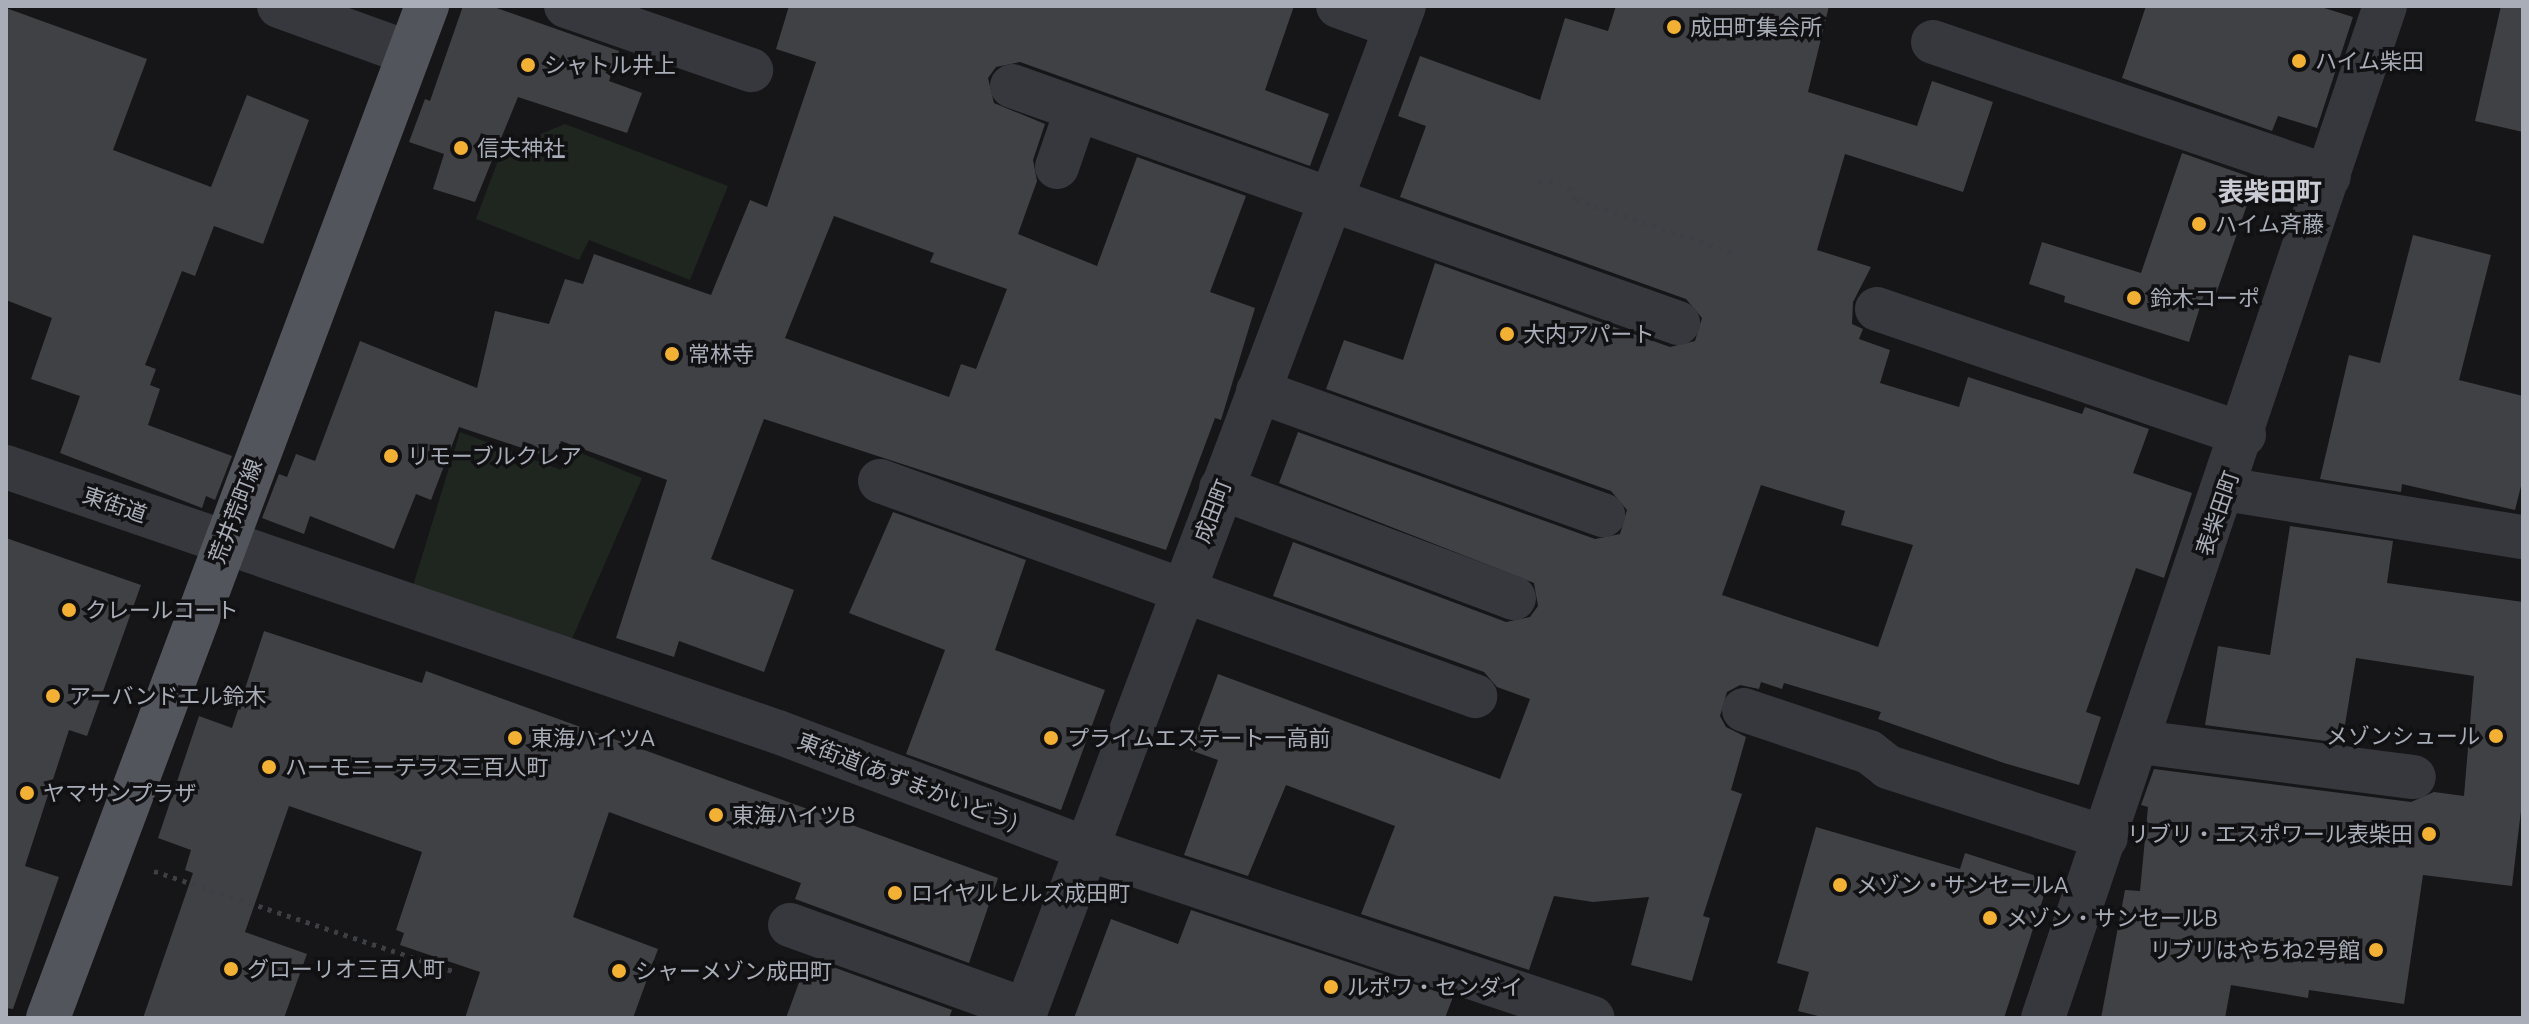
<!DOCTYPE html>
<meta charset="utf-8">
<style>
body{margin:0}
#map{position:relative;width:2529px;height:1024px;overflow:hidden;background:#161618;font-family:Ubuntu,"Noto Sans JP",sans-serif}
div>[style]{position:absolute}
.green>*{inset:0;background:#1e261f}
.building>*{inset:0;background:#404145}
.path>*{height:5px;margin-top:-2.5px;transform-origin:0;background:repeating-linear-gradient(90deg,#3d3f44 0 4px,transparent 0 10px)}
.minor>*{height:44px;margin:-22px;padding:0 22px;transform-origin:22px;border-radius:22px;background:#37383d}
.major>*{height:44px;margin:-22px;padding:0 22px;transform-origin:22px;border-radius:22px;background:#53555c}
.dots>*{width:22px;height:22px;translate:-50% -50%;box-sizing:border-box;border:4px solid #111113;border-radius:50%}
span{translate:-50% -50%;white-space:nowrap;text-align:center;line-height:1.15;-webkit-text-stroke:7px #111113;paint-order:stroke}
.poi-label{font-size:22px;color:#a8adb8}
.left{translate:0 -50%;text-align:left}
.right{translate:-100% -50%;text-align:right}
.street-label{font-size:22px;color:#a8adb8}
.quarter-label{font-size:26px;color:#c9ccd4;font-weight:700}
.frame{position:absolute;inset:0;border:8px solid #a8adb8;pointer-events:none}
</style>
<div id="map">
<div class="green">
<div style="clip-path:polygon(565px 124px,728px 186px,690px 280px,589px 240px,579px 260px,476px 219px,502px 150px)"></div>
<div style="clip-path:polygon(460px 432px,561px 470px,571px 449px,642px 478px,569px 646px,412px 589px)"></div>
</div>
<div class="building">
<div style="clip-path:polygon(463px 6px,491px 6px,619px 51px,609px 81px,642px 93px,627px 133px,518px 97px,475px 202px,433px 189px,444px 154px,409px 142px,425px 99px,430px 101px)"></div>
<div style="clip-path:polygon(evenodd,789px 6px,1294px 6px,1265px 90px,1329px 114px,1310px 166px,1020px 62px,996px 67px,988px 78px,994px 103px,1045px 124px,1033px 160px,1037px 181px,1018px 234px,1097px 266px,1137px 157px,1246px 196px,1210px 292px,1255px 308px,1221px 420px,1215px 418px,1166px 550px,764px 419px,711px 559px,794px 590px,764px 672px,679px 641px,674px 657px,616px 638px,667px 480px,561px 441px,555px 459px,459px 427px,431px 500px,416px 494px,394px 549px,310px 516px,304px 534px,262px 518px,279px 474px,287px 477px,296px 454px,315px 461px,360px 341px,477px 388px,495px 311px,549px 324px,565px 279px,583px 284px,594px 254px,711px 295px,750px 200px,767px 207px,816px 62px,776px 49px,789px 6px,834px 216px,934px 253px,930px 262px,1007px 289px,976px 369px,961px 364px,949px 397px,785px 338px,834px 216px)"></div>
<div style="clip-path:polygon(evenodd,1616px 6px,1829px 6px,1808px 92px,1917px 126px,1932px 81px,1993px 102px,1963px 192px,1845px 154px,1817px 250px,1871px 267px,1853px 302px,1852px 324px,1863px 329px,1859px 339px,1890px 350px,1880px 383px,1959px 407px,1968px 377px,2082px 414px,2085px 407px,2149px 429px,2133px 473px,2192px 493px,2164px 578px,2136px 568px,2086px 712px,2101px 717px,2079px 785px,2004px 763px,1878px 719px,1881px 712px,1784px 683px,1782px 689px,1761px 682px,1759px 689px,1740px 685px,1727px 692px,1720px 716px,1726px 727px,1746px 737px,1731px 790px,1742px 794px,1703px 916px,1710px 918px,1692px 981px,1631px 965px,1649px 897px,1593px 902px,1554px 896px,1529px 970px,1361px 914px,1395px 826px,1286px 785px,1248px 876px,1184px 855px,1218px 760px,1190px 750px,1218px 674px,1500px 779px,1530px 699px,1497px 687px,1484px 672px,1273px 596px,1293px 542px,1506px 622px,1530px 617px,1538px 606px,1534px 583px,1279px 483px,1298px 432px,1595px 539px,1620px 534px,1627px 510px,1611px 491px,1326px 389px,1344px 340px,1403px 360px,1435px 263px,1670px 347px,1695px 341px,1702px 318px,1686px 299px,1400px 197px,1426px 126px,1398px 116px,1420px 56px,1540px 100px,1565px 18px,1608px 31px,1616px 6px,1761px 485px,1845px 511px,1841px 525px,1913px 545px,1878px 647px,1722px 595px,1761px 485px)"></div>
<div style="clip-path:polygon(2146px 6px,2318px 6px,2353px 17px,2317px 128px,2278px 116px,2272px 131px,2122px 78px)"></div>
<div style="clip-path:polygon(2501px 6px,2523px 6px,2523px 132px,2475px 121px)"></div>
<div style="clip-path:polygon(6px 8px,147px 59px,113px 150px,211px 187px,247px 95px,309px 120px,263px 244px,214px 226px,195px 276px,182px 271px,145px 365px,156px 369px,150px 385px,160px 389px,148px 425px,232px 456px,215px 500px,206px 496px,202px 508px,60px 453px,80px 396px,31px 379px,52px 318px,6px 300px)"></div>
<div style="clip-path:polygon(2182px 153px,2256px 179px,2216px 294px,2205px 291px,2189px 342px,2064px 302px,2065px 296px,2029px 284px,2042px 242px,2141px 273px)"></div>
<div style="clip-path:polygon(2413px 235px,2491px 255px,2459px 380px,2523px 396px,2523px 478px,2515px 510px,2402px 484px,2401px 492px,2320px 479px,2349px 355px,2380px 363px)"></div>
<div style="clip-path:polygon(893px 512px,1026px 560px,995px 650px,1105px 690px,1061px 810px,906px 754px,945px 650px,849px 613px)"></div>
<div style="clip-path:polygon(2290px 526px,2393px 541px,2387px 583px,2523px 602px,2523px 794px,2512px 886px,2423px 875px,2404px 1004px,2309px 990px,2308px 998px,2231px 985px,2225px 1018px,2101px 1018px,2125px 890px,2140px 891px,2148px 807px,2141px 805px,2154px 769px,2411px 802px,2434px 792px,2464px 796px,2474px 676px,2356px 658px,2342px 743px,2205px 725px,2218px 646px,2270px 655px)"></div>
<div style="clip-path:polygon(6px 538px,141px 585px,87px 736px,69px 730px,25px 866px,59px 877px,13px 1009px,6px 1008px)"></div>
<div style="clip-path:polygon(264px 631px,422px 683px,426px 671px,998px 878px,969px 963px,795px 899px,801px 883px,609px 812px,573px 917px,658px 949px,633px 1018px,465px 1018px,480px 972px,400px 945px,404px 933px,396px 930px,422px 852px,289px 806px,245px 932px,307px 954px,284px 1018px,143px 1018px,193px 873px,185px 870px,191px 850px,158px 838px,199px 716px,232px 728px)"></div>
<div style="clip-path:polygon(1816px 827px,1960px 869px,1965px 853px,2049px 880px,2004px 1018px,1826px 1018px,1798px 1011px,1809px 972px,1777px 963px)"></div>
<div style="clip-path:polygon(1191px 910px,1453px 997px,1445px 1018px,1074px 1018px,1111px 919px,1178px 944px)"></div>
<div style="clip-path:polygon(808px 958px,952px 1010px,949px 1018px,786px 1018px)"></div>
</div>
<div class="path">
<div style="left:1539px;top:183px;width:10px;rotate:-17deg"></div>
<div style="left:1549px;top:180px;width:21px;rotate:19deg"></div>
<div style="left:1569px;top:187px;width:15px;rotate:62deg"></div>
<div style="left:1576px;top:200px;width:172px;rotate:18.3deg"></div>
<div style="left:154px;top:871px;width:317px;rotate:18.5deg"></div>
</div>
<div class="minor">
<div style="left:279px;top:6px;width:138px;rotate:19.9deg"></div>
<div style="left:566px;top:6px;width:196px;rotate:19.1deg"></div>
<div style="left:1338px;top:6px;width:62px;rotate:19.9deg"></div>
<div style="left:1933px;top:42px;width:418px;rotate:18.8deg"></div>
<div style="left:1012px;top:86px;width:707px;rotate:19.59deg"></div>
<div style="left:1057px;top:167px;width:61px;rotate:-71deg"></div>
<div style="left:1877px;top:309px;width:388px;rotate:18.9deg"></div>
<div style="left:1258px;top:391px;width:367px;rotate:19.8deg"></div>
<div style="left:6px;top:467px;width:816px;rotate:18.95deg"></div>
<div style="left:778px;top:732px;width:330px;rotate:20.7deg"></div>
<div style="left:1087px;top:849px;width:533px;rotate:18.47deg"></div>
<div style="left:880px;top:481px;width:633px;rotate:19.87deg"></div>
<div style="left:1221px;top:488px;width:313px;rotate:20.6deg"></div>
<div style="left:2225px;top:489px;width:302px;rotate:9.2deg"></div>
<div style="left:1744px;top:710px;width:132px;rotate:18.6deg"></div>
<div style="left:1869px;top:752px;width:24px;rotate:38deg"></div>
<div style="left:1888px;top:767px;width:229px;rotate:18deg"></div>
<div style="left:2140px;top:742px;width:276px;rotate:7.3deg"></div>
<div style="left:790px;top:925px;width:251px;rotate:19.8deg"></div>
<div style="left:1023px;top:1018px;width:1081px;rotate:-69.37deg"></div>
<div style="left:2043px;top:1018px;width:1068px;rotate:-71.33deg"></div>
</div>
<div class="major">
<div style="left:48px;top:1018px;width:1081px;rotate:-69.47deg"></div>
</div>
<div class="dots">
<div style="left:1674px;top:27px;background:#f2b134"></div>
<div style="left:2299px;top:61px;background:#f2b134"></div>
<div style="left:528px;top:65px;background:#f2b134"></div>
<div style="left:461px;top:148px;background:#f2b134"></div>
<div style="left:2199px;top:224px;background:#f2b134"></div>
<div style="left:2134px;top:298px;background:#f2b134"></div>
<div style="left:1507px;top:334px;background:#f2b134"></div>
<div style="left:672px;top:354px;background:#f2b134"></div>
<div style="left:391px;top:456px;background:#f2b134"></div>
<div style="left:69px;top:610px;background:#f2b134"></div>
<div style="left:53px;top:696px;background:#f2b134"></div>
<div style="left:2496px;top:736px;background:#f2b134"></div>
<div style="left:515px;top:738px;background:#f2b134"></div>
<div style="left:1051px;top:738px;background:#f2b134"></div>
<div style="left:269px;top:767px;background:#f2b134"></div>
<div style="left:27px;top:793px;background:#f2b134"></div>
<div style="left:716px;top:815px;background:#f2b134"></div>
<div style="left:2429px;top:834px;background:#f2b134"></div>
<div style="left:1840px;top:885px;background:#f2b134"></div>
<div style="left:895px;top:893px;background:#f2b134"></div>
<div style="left:1990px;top:918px;background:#f2b134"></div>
<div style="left:2376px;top:950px;background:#f2b134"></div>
<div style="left:231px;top:969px;background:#f2b134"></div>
<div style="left:619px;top:971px;background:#f2b134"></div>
<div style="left:1331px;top:987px;background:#f2b134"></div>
</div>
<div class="poi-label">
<span class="left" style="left:1690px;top:27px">成田町集会所</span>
<span class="left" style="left:2315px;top:61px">ハイム柴田</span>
<span class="left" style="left:544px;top:65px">シャトル井上</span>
<span class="left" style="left:477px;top:148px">信夫神社</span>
<span class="left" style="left:2215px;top:224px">ハイム斉藤</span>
<span class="left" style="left:2150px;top:298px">鈴木コーポ</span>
<span class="left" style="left:1523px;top:334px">大内アパート</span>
<span class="left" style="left:688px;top:354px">常林寺</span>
<span class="left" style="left:407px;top:456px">リモーブルクレア</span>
<span class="left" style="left:85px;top:610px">クレールコート</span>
<span class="left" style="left:69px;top:696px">アーバンドエル鈴木</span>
<span class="right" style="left:2480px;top:736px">メゾンシュール</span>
<span class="left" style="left:531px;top:738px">東海ハイツA</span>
<span class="left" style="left:1067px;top:738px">プライムエステート一高前</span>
<span class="left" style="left:285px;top:767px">ハーモニーテラス三百人町</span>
<span class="left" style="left:43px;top:793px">ヤマサンプラザ</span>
<span class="left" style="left:732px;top:815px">東海ハイツB</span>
<span class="right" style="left:2413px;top:834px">リブリ・エスポワール表柴田</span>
<span class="left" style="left:1856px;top:885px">メゾン・サンセールA</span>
<span class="left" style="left:911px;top:893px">ロイヤルヒルズ成田町</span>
<span class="left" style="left:2006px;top:918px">メゾン・サンセールB</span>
<span class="right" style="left:2360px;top:950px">リブリはやちね2号館</span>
<span class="left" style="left:247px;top:969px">グローリオ三百人町</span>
<span class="left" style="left:635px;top:971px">シャーメゾン成田町</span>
<span class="left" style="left:1347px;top:987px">ルポワ・センダイ</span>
</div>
<div class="street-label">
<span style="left:115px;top:504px;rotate:19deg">東街道</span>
<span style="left:235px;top:511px;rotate:-69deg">荒井荒町線</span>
<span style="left:1212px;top:511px;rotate:-69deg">成田町</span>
<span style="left:2217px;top:513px;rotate:-71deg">表柴田町</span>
<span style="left:908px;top:781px;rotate:21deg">東街道(あずまかいどう)</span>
</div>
<div class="quarter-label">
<span style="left:2270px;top:192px">表柴田町</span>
</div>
<div class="frame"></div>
</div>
